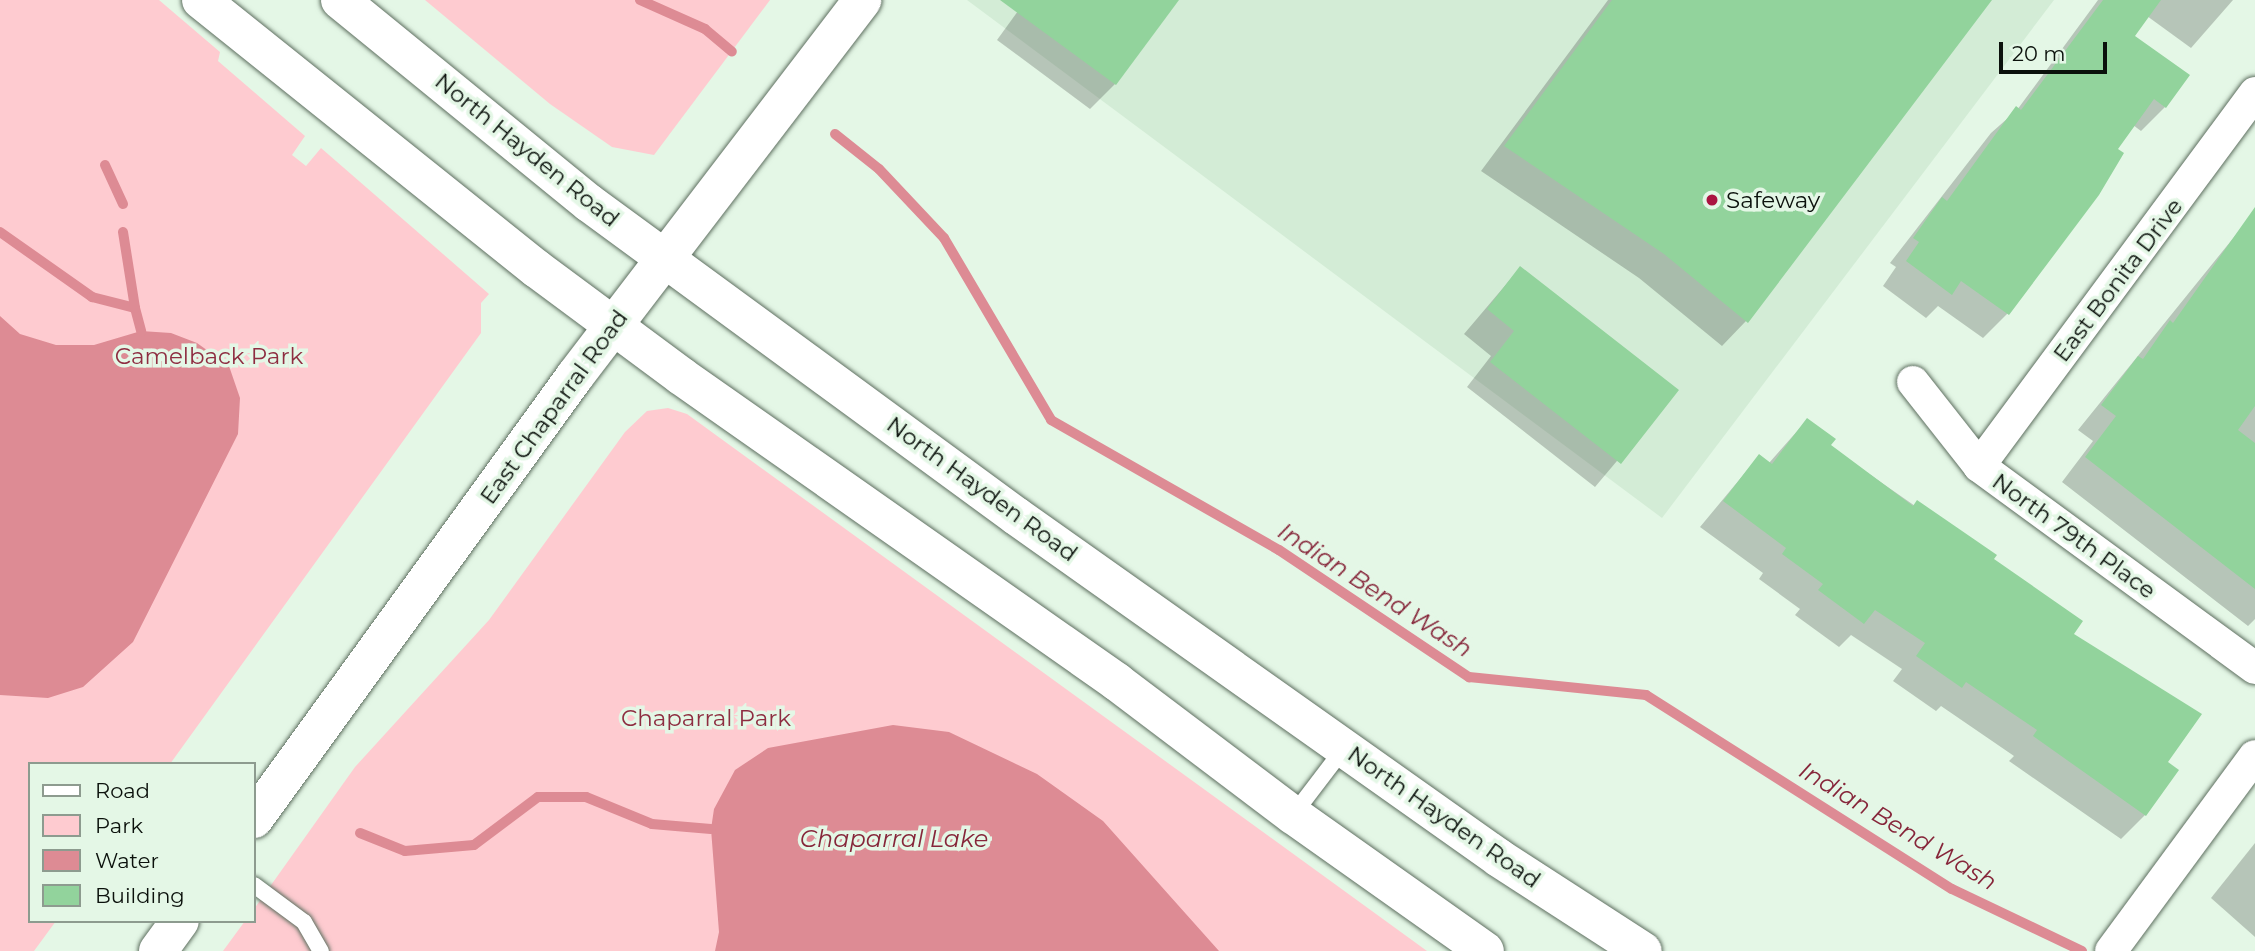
<!DOCTYPE html>
<style>
body{margin:0}
#map{position:relative;width:2255px;height:951px;overflow:hidden;background:#e4f7e6;font-family:Montserrat,sans-serif}
div>[style]{position:absolute}
.built>*{inset:0;background:#d3ecd6}
.green>*{inset:0;background:#fecbd0}
.water>*{inset:0;background:#dd8b94}
.shadow>*{inset:0;background:#0003}
.stream>*{height:10px;margin:-5px;padding:0 5px;transform-origin:5px;border-radius:5px;background:#dd8b94}
.building>*{inset:0;background:#92d39c}
.roads{filter:drop-shadow(0 0 2px #5e6f60) drop-shadow(0 0 2px #5e6f60)}
.lane>*{height:16px;margin:-8px;padding:0 8px;transform-origin:8px;border-radius:8px;background:#fff}
.street>*{height:32px;margin:-16px;padding:0 16px;transform-origin:16px;border-radius:16px;background:#fff}
.secondary>*{height:38px;margin:-19px;padding:0 19px;transform-origin:19px;border-radius:19px;background:#fff}
.dots>*{width:19px;height:19px;translate:-50% -50%;box-sizing:border-box;border:4px solid #e4f7e6;border-radius:50%}
span{translate:-50% -50%;white-space:nowrap;text-align:center;line-height:1.15;-webkit-text-stroke:7px #e4f7e6;paint-order:stroke}
.street-label{font-size:23px;color:#0b110c}
.poi-label{font-size:23px;color:#0b110c}
.left{translate:0 -50%;text-align:left}
.park-label{font-size:23px;color:#8e2d41}
.water-label{font-size:24px;color:#86263a;font-style:italic}
.legend{position:absolute;left:28px;top:762px;width:228px;height:161px;box-sizing:border-box;background:#e4f7e6;border:2px solid #8d9b8f;margin:0;padding:9px 12px;list-style:none;font-size:21px;color:#0b110c}
.legend li{display:flex;align-items:center;gap:14px;height:35px}
.legend b{width:35px;border:2px solid #8d9b8f}
.scale{position:absolute;left:1999px;top:42px;width:108px;height:32px;box-sizing:border-box;border:4px solid #0b110c;border-top:0;padding-left:9px;font-size:21px;line-height:24px;white-space:nowrap;color:#0b110c;-webkit-text-stroke:5px #e4f7e6;paint-order:stroke}
</style>
<div id="map">
<div class="built">
<div style="clip-path:polygon(967px 0,2054px 0,1662px 518px)"></div>
</div>
<div class="green">
<div style="clip-path:polygon(0 0,159px 0,220px 52px,218px 61px,305px 136px,292px 155px,306px 166px,321px 148px,489px 294px,481px 303px,481px 333px,170px 764px,30px 764px,30px 921px,56px 921px,34px 951px,0 951px)"></div>
<div style="clip-path:polygon(425px 0,770px 0,654px 155px,612px 147px,550px 104px)"></div>
<div style="clip-path:polygon(668px 408px,687px 414px,1427px 951px,223px 951px,245px 921px,254px 921px,254px 909px,355px 767px,489px 620px,625px 432px,647px 411px)"></div>
</div>
<div class="water">
<div style="clip-path:polygon(0 316px,20px 334px,56px 345px,94px 345px,141px 331px,171px 333px,197px 343px,229px 366px,240px 398px,238px 434px,133px 642px,83px 687px,48px 698px,0 695px)"></div>
<div style="clip-path:polygon(893px 725px,949px 732px,1037px 774px,1103px 821px,1219px 951px,715px 951px,719px 932px,711px 829px,714px 809px,735px 770px,768px 748px)"></div>
</div>
<div class="shadow">
<div style="clip-path:polygon(1026px 0,1177px 0,1115px 84px,1090px 109px,997px 40px)"></div>
<div style="clip-path:polygon(1608px 0,1990px 0,1746px 321px,1722px 346px,1639px 278px,1481px 171px)"></div>
<div style="clip-path:polygon(2098px 0,2233px 0,2191px 48px,2147px 16px,2132px 36px,2165px 107px,2141px 131px,2133px 125px,2116px 149px,2097px 194px,2007px 314px,1983px 338px,1938px 306px,1926px 318px,1883px 286px,1896px 267px,1890px 263px,1991px 133px,2017px 110px)"></div>
<div style="clip-path:polygon(2243px 226px,2255px 232px,2255px 619px,2248px 626px,2062px 482px,2093px 441px,2078px 430px)"></div>
<div style="clip-path:polygon(1520px 268px,1676px 391px,1595px 487px,1467px 387px,1491px 356px,1464px 334px)"></div>
<div style="clip-path:polygon(1807px 420px,1829px 446px,1991px 559px,2071px 634px,2166px 763px,2145px 815px,2121px 839px,2009px 761px,2014px 756px,1941px 706px,1936px 711px,1893px 681px,1902px 669px,1851px 635px,1839px 647px,1795px 615px,1800px 609px,1759px 579px,1763px 573px,1700px 527px,1759px 456px,1769px 463px)"></div>
<div style="clip-path:polygon(2255px 843px,2255px 937px,2211px 898px)"></div>
</div>
<div class="stream">
<div style="left:640px;top:0;width:71px;rotate:24deg"></div>
<div style="left:705px;top:29px;width:35px;rotate:40deg"></div>
<div style="left:835px;top:134px;width:56px;rotate:38.5deg"></div>
<div style="left:879px;top:169px;width:95px;rotate:46.7deg"></div>
<div style="left:944px;top:238px;width:211px;rotate:59.5deg"></div>
<div style="left:1051px;top:420px;width:262px;rotate:29.7deg"></div>
<div style="left:1279px;top:550px;width:229px;rotate:33.8deg"></div>
<div style="left:1469px;top:677px;width:178px;rotate:5.8deg"></div>
<div style="left:1646px;top:695px;width:362px;rotate:32.4deg"></div>
<div style="left:1952px;top:889px;width:144px;rotate:25.5deg"></div>
<div style="left:105px;top:165px;width:43px;rotate:65.2deg"></div>
<div style="left:0;top:232px;width:113px;rotate:35.2deg"></div>
<div style="left:92px;top:297px;width:44px;rotate:14.3deg"></div>
<div style="left:135px;top:308px;width:24px;rotate:75deg"></div>
<div style="left:123px;top:232px;width:77px;rotate:81deg"></div>
<div style="left:360px;top:833px;width:48px;rotate:21.8deg"></div>
<div style="left:405px;top:851px;width:69px;rotate:-5deg"></div>
<div style="left:474px;top:845px;width:80px;rotate:-36.9deg"></div>
<div style="left:538px;top:797px;width:48px"></div>
<div style="left:586px;top:797px;width:71px;rotate:22.2deg"></div>
<div style="left:652px;top:824px;width:59px;rotate:4.8deg"></div>
</div>
<div class="building">
<div style="clip-path:polygon(1000px 0,1179px 0,1116px 85px)"></div>
<div style="clip-path:polygon(1612px 0,1992px 0,1748px 323px,1664px 254px,1504px 146px)"></div>
<div style="clip-path:polygon(2103px 0,2161px 0,2135px 36px,2190px 75px,2166px 108px,2154px 99px,2118px 149px,2124px 153px,2099px 195px,2009px 315px,1961px 281px,1952px 295px,1906px 261px,1919px 242px,1913px 238px,1942px 197px,1947px 201px,2016px 106px,2021px 110px)"></div>
<div style="clip-path:polygon(2255px 207px,2255px 406px,2238px 430px,2255px 443px,2255px 589px,2085px 457px,2116px 416px,2101px 405px,2138px 356px,2143px 359px,2170px 320px,2173px 323px)"></div>
<div style="clip-path:polygon(1520px 266px,1679px 390px,1621px 464px,1490px 362px,1514px 331px,1487px 309px)"></div>
<div style="clip-path:polygon(1807px 418px,1836px 439px,1831px 445px,1913px 506px,1917px 500px,1997px 555px,1994px 559px,2083px 621px,2074px 634px,2202px 714px,2168px 762px,2179px 770px,2146px 816px,2033px 736px,2037px 730px,1966px 682px,1962px 688px,1916px 656px,1925px 643px,1875px 610px,1864px 624px,1818px 590px,1823px 584px,1782px 554px,1786px 548px,1723px 501px,1759px 454px,1772px 464px)"></div>
</div>
<div class="roads">
<div class="lane">
<div style="left:1293px;top:815px;width:84px;rotate:-52.7deg"></div>
<div style="left:254px;top:885px;width:62px;rotate:36.5deg"></div>
<div style="left:304px;top:922px;width:34px;rotate:60deg"></div>
</div>
<div class="street">
<div style="left:1913px;top:382px;width:107px;rotate:51.8deg"></div>
<div style="left:1979px;top:466px;width:342px;rotate:36.2deg"></div>
<div style="left:1979px;top:466px;width:464px;rotate:-53.5deg"></div>
<div style="left:2111px;top:951px;width:242px;rotate:-53.6deg"></div>
</div>
<div class="secondary">
<div style="left:201px;top:0;width:430px;rotate:38.7deg"></div>
<div style="left:537px;top:269px;width:179px;rotate:36.6deg"></div>
<div style="left:681px;top:376px;width:533px;rotate:35.06deg"></div>
<div style="left:1117px;top:682px;width:221px;rotate:37.1deg"></div>
<div style="left:1293px;top:815px;width:235px;rotate:35.3deg"></div>
<div style="left:340px;top:0;width:321px;rotate:39.2deg"></div>
<div style="left:589px;top:203px;width:529px;rotate:36.24deg"></div>
<div style="left:1016px;top:516px;width:592px;rotate:35.3deg"></div>
<div style="left:1499px;top:858px;width:171px;rotate:32.9deg"></div>
<div style="left:254px;top:819px;width:547px;rotate:-54.07deg"></div>
<div style="left:575px;top:376px;width:473px;rotate:-52.6deg"></div>
<div style="left:158px;top:951px;width:37px;rotate:-54deg"></div>
</div>
</div>
<div class="dots">
<div style="left:1712px;top:200px;background:#aa1441"></div>
</div>
<div class="street-label">
<span style="left:527px;top:150px;rotate:39deg">North Hayden Road</span>
<span style="left:2118px;top:280px;rotate:-53deg">East Bonita Drive</span>
<span style="left:554px;top:407px;rotate:-54deg">East Chaparral Road</span>
<span style="left:982px;top:489px;rotate:36deg">North Hayden Road</span>
<span style="left:2074px;top:536px;rotate:36deg">North 79th Place</span>
<span style="left:1444px;top:817px;rotate:35deg">North Hayden Road</span>
</div>
<div class="poi-label">
<span class="left" style="left:1726px;top:200px">Safeway</span>
</div>
<div class="park-label">
<span style="left:209px;top:356px">Camelback Park</span>
<span style="left:706px;top:718px">Chaparral Park</span>
</div>
<div class="water-label">
<span style="left:1375px;top:590px;rotate:33deg">Indian Bend Wash</span>
<span style="left:1898px;top:826px;rotate:31deg">Indian Bend Wash</span>
<span style="left:894px;top:839px">Chaparral Lake</span>
</div>
<ul class="legend">
<li><b style="height:9px;background:#fff"></b>Road</li>
<li><b style="height:19px;background:#fecbd0"></b>Park</li>
<li><b style="height:19px;background:#dd8b94"></b>Water</li>
<li><b style="height:19px;background:#92d39c"></b>Building</li>
</ul>
<div class="scale">20 m</div>
</div>
